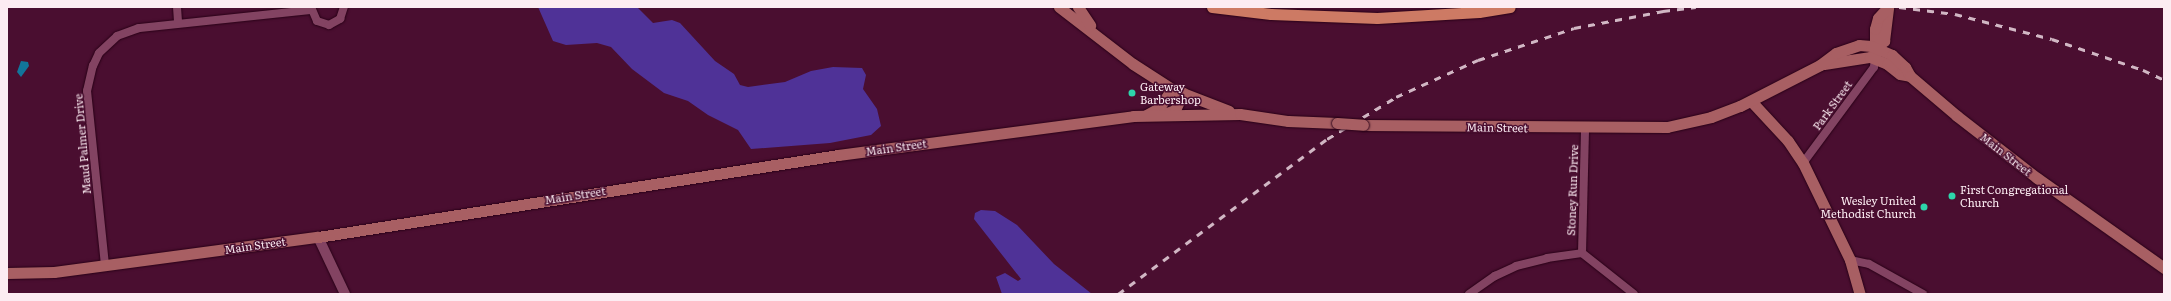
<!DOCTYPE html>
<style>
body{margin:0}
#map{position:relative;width:2171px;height:301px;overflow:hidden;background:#4a0e30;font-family:Literata,serif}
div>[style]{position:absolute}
.green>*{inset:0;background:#4f3297}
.water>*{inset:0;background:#12759b}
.roads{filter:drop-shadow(0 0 1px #290017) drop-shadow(0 0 1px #290017)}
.minor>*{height:8px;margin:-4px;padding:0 4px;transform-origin:4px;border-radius:4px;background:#834362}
.tertiary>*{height:10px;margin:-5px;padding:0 5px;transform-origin:5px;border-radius:5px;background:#834362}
.secondary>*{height:11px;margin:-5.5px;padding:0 5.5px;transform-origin:5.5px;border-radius:5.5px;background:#a85f63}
.primary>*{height:11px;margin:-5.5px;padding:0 5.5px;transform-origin:5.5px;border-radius:5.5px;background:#cd7a64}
.rail>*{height:2.5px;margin-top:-1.25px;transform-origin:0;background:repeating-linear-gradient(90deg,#d1b7c4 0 7px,transparent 0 14px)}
.bridges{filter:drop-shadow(0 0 1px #290017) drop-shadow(0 0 1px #290017)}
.secondary-bridge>*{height:11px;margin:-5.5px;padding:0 5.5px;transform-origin:5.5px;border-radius:5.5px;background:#a85f63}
.dots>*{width:11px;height:11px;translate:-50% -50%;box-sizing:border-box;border:2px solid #4a0e30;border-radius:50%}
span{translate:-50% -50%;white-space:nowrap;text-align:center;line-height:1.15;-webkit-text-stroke:3px #4a0e30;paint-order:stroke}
.poi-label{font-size:11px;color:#fcecf2}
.left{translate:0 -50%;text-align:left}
.right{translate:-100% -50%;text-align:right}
.street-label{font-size:11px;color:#fcecf2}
.frame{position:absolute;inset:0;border:8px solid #fcecf2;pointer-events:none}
</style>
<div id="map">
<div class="green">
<div style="clip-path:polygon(538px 7px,637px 7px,653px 23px,672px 20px,680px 23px,715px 61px,734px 74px,740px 85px,748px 87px,785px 82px,811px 71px,833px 67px,862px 68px,866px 75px,863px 89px,877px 109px,881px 126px,871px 135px,830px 143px,751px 149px,738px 130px,708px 115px,688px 101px,664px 93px,632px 69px,611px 47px,597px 43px,566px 45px,553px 41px)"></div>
<div style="clip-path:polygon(981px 210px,995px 211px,1017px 225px,1054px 264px,1092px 294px,1002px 294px,996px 277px,1005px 273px,1018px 281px,1021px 279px,974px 219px,975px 213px)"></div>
</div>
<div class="water">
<div style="clip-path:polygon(21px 61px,28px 62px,29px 66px,21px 77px,17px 72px)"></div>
</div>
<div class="roads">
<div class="minor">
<div style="left:177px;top:7px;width:16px;rotate:86deg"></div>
<div style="left:311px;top:7px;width:15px;rotate:67deg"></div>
<div style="left:317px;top:21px;width:13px;rotate:18deg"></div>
<div style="left:329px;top:25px;width:13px;rotate:-29deg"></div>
<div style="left:340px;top:19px;width:13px;rotate:-72deg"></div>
<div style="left:1803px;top:163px;width:119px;rotate:-53.5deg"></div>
<div style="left:1874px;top:67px;width:9px;rotate:-84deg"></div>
<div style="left:1582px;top:253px;width:125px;rotate:-88.6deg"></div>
<div style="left:1850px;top:260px;width:19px;rotate:12deg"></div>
<div style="left:1869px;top:264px;width:62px;rotate:29.1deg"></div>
<div style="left:105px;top:265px;width:175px;rotate:-95.9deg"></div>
<div style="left:87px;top:91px;width:26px;rotate:-77deg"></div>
<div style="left:93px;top:66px;width:14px;rotate:-65deg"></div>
<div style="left:99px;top:53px;width:25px;rotate:-43deg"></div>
<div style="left:117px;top:36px;width:23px;rotate:-20deg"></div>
<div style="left:139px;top:28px;width:173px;rotate:-6deg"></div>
<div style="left:1469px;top:294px;width:32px;rotate:-35deg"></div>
<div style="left:1495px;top:276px;width:23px;rotate:-25deg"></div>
<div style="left:1516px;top:266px;width:32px;rotate:-14deg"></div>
<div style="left:1547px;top:258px;width:35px;rotate:-8deg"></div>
<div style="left:1582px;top:253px;width:66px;rotate:38.3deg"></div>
</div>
<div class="tertiary">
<div style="left:318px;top:237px;width:63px;rotate:64.7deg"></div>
</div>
<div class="secondary">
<div style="left:1059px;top:7px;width:93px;rotate:37.6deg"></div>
<div style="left:1133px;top:64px;width:46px;rotate:32.7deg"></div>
<div style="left:1172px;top:89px;width:61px;rotate:21.1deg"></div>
<div style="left:1078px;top:7px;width:22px;rotate:56deg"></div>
<div style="left:1877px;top:44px;width:8px;rotate:-23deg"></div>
<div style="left:1884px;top:41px;width:34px;rotate:-83deg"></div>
<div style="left:1875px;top:54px;width:25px;rotate:-90deg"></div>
<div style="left:1875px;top:29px;width:11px;rotate:-75deg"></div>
<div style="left:1878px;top:18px;width:15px;rotate:-48deg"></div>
<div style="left:1824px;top:64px;width:47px;rotate:-8.7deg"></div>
<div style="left:1870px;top:57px;width:18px;rotate:22deg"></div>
<div style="left:1887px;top:64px;width:16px;rotate:38deg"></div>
<div style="left:1900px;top:74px;width:10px;rotate:11deg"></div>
<div style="left:1751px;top:101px;width:54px;rotate:47.2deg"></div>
<div style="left:1788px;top:141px;width:27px;rotate:56deg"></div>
<div style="left:1803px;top:163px;width:108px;rotate:64.1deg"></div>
<div style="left:1850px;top:260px;width:35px;rotate:74deg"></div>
<div style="left:1164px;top:114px;width:12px;rotate:-20deg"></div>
<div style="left:1175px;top:110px;width:19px;rotate:-65deg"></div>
<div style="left:1146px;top:115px;width:15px;rotate:-28deg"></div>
<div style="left:1159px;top:108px;width:23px;rotate:-56deg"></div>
<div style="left:1363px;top:125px;width:304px;rotate:0.4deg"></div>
<div style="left:1667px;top:127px;width:45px;rotate:-12.8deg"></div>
<div style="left:1711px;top:117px;width:31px;rotate:-21deg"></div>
<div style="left:1740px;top:106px;width:90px;rotate:-27.1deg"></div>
<div style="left:1820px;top:65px;width:20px;rotate:-37deg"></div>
<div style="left:1836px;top:53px;width:24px;rotate:-19deg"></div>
<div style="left:1859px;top:45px;width:12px;rotate:5deg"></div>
<div style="left:1871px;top:46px;width:23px;rotate:23deg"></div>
<div style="left:1892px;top:55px;width:18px;rotate:43deg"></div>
<div style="left:1905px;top:67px;width:10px;rotate:61deg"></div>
<div style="left:1910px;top:76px;width:62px;rotate:40.4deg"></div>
<div style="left:1957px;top:116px;width:101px;rotate:37.8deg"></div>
<div style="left:2037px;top:178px;width:156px;rotate:35.3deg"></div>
<div style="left:7px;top:273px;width:47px;rotate:-1.2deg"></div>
<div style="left:54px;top:272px;width:266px;rotate:-7.6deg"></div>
<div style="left:318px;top:237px;width:526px;rotate:-8.96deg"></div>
<div style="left:838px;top:155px;width:298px;rotate:-7.5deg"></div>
<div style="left:1133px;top:116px;width:107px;rotate:-1.1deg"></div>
<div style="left:1240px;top:114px;width:49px;rotate:8.3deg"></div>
<div style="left:1288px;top:121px;width:49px;rotate:2.3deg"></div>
</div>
<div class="primary">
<div style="left:1212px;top:7px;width:59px;rotate:6.8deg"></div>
<div style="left:1271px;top:14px;width:106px;rotate:2.2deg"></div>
<div style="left:1377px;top:18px;width:102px;rotate:-3.4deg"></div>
<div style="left:1479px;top:12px;width:31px;rotate:-9deg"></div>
</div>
</div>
<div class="rail">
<div style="left:1899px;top:7px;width:56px;rotate:7.1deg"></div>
<div style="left:1955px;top:14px;width:100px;rotate:14.5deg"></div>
<div style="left:2052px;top:39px;width:96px;rotate:18.8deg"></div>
<div style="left:2143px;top:70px;width:23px;rotate:25deg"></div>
<div style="left:1118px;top:294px;width:260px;rotate:-36.6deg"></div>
<div style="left:1327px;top:139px;width:81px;rotate:-31.3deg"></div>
<div style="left:1396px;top:97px;width:90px;rotate:-24.3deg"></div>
<div style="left:1478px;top:60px;width:101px;rotate:-18.4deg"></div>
<div style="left:1574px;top:28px;width:91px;rotate:-10.8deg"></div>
<div style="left:1663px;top:11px;width:33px;rotate:-7deg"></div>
</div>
<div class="bridges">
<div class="secondary-bridge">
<div style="left:1337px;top:123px;width:26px;rotate:4deg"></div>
</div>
</div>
<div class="dots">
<div style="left:1132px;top:93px;background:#2dd5ab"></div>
<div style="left:1952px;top:196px;background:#2dd5ab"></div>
<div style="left:1924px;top:207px;background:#2dd5ab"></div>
</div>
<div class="poi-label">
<span class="left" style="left:1140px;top:93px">Gateway<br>Barbershop</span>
<span class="left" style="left:1960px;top:196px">First Congregational<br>Church</span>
<span class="right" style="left:1916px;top:207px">Wesley United<br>Methodist Church</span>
</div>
<div class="street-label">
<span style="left:1832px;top:105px;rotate:-54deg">Park Street</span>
<span style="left:1497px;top:127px;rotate:1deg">Main Street</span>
<span style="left:82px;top:144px;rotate:-95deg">Maud Palmer Drive</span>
<span style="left:896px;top:147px;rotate:-8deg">Main Street</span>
<span style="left:2006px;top:154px;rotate:38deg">Main Street</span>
<span style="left:1572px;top:190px;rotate:-88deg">Stoney Run Drive</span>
<span style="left:575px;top:195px;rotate:-9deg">Main Street</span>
<span style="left:255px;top:245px;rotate:-8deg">Main Street</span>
</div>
<div class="frame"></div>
</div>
